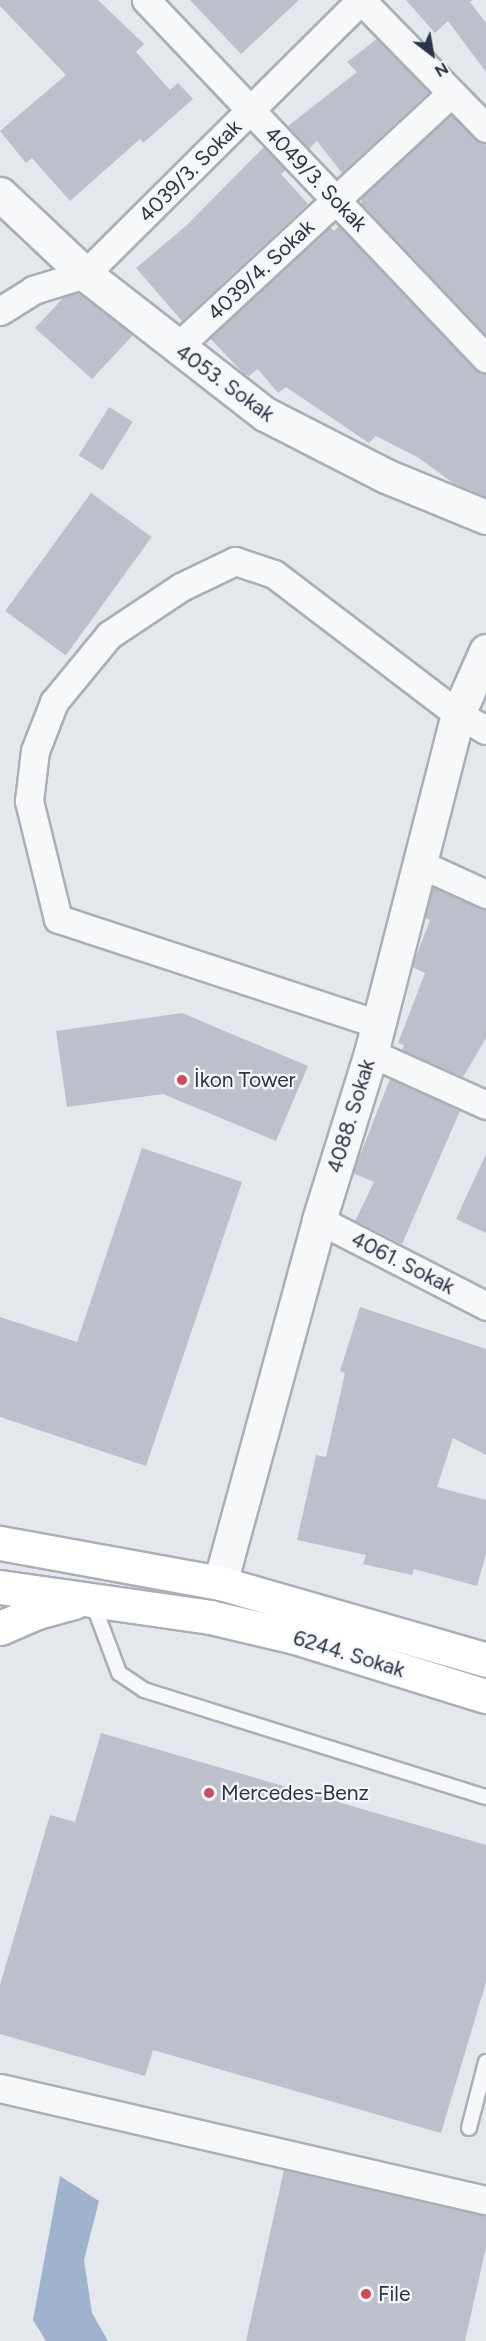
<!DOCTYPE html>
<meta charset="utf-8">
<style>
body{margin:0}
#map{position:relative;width:486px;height:2341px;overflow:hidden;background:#e4e7ec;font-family:Figtree,sans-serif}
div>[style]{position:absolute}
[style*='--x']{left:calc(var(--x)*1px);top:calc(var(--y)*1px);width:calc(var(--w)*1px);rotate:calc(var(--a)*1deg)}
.water>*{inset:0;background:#9fb4cc}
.building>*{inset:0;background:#bbc0ca;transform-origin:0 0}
.roads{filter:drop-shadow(2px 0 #a9aeb7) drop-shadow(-2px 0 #a9aeb7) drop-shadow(0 2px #a9aeb7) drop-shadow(0 -2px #a9aeb7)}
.service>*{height:14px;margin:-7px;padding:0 7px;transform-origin:7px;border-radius:7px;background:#f7f8fa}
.minor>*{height:27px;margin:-13.5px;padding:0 13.5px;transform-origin:13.5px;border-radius:13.5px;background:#f7f8fa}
.tertiary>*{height:33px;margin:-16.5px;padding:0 16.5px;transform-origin:16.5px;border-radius:16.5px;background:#f7f8fa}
.primary>*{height:33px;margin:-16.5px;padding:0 16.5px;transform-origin:16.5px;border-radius:16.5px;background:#fff}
.dots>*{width:16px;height:16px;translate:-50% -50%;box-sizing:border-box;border:3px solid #f4f6f9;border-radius:50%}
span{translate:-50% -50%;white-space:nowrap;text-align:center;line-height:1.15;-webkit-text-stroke:4.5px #f4f6f9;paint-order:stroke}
.street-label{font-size:21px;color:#2b3445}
.poi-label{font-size:21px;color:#2b3445}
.left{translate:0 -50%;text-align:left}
.north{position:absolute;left:402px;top:24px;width:60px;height:60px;-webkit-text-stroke:4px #f4f6f9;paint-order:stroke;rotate:149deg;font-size:16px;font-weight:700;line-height:24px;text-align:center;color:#2b3445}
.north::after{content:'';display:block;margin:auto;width:21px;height:27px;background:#2b3445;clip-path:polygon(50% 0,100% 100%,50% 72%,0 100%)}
</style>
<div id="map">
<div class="water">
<div style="clip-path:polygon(60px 2176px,99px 2201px,84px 2260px,92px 2313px,108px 2341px,46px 2341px,33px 2320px)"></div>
</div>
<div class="building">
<div style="clip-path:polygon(0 0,98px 0,144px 44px,136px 52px,170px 90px,178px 83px,193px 99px,143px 143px,140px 139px,70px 201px,32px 158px,26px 163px,0 131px,66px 75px,0 6px)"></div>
<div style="clip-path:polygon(190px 0,299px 0,241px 54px)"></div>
<div style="clip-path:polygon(406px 0,473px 0,470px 2px,486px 23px,486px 72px,448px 21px,435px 33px)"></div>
<div style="clip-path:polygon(377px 39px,429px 92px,342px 173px,317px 141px,309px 149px,288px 126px,357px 72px,347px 62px)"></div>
<div style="clip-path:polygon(451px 115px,486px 145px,486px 335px,362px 204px,361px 198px)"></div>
<div style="clip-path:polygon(264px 147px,286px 170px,281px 174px,308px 204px,182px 321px,136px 268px,186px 226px)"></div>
<div style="clip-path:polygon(339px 226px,475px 369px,486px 373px,486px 497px,453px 483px,419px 458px,376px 436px,369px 443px,286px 387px,278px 393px,258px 369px,249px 376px,244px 374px,210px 338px,330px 227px,334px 231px)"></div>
<div style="clip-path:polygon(78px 293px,133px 335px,92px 379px,35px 328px,64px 297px)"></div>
<div style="left:109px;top:407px;width:28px;height:57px;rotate:32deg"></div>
<div style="left:91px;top:493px;width:75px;height:146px;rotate:36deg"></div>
<div style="clip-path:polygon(433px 887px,486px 910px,486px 1038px,463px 1077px,402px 1050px,404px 1045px,398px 1043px,425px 973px,412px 967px,430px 920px,425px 918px)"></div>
<div style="clip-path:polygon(182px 1013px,308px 1066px,276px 1141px,163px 1094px,67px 1107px,56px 1031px)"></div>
<div style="clip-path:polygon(390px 1079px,460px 1111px,402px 1244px,355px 1221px,374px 1182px,353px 1173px)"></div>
<div style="clip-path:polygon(142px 1148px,242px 1182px,146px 1466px,0 1417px,0 1317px,77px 1342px)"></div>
<div style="clip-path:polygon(486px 1154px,486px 1233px,456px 1219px)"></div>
<div style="clip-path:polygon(360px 1307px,486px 1349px,486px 1455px,453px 1438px,437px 1487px,486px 1500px,486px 1554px,477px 1586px,414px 1569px,412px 1575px,363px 1564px,366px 1555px,297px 1540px,316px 1455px,326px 1457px,345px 1373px,340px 1371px)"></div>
<div style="clip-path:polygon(101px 1733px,486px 1845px,486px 1982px,441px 2133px,153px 2050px,145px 2076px,0 2034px,0 1985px,50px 1815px,75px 1822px)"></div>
<div style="clip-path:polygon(284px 2170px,486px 2215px,486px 2247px,465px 2341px,246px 2341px)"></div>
</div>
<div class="roads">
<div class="service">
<div style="--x:92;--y:1601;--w:77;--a:69.4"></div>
<div style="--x:119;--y:1673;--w:30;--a:34"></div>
<div style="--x:144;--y:1690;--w:358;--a:17.4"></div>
<div style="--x:469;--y:2128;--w:68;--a:-75.6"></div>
</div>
<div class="minor">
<div style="--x:146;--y:0;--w:494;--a:46.5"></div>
<div style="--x:361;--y:0;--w:179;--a:45.7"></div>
<div style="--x:0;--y:311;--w:39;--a:-32"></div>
<div style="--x:33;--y:290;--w:54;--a:-17.1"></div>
<div style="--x:85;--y:274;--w:389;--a:-44.8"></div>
<div style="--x:176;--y:348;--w:375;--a:-42.8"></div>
<div style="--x:418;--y:863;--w:75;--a:24.5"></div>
<div style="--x:378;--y:1024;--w:337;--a:-161.8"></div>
<div style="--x:58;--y:919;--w:122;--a:-103.8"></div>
<div style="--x:29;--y:801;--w:50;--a:-83.2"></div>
<div style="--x:35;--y:751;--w:53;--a:-68.8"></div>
<div style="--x:54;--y:702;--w:87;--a:-50.6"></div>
<div style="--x:109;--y:635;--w:87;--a:-33.7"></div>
<div style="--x:181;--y:587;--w:60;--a:-25.7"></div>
<div style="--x:235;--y:561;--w:41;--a:18.4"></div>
<div style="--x:274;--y:574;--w:231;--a:37.3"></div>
<div style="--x:458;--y:714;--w:32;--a:30"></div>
<div style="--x:371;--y:1053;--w:126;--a:24.3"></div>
<div style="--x:319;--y:1220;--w:188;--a:27.2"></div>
<div style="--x:0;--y:2088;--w:499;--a:13"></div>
</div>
<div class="tertiary">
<div style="--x:0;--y:194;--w:117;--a:43.3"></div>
<div style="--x:85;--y:274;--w:228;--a:37.9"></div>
<div style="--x:265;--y:414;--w:136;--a:27.1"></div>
<div style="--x:386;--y:476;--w:108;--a:22.3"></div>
<div style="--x:220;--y:1583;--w:376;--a:-74.7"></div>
<div style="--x:319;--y:1220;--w:175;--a:-72.7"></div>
<div style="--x:371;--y:1053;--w:350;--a:-75.6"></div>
<div style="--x:458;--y:714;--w:69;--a:-66"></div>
</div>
<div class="primary">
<div style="--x:0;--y:1543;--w:224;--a:10.3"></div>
<div style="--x:220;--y:1583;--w:277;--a:16.1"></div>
<div style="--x:0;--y:1587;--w:212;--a:8.1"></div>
<div style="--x:210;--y:1617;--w:87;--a:13.2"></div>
<div style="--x:295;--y:1637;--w:200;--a:17.2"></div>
<div style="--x:0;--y:1628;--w:40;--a:-23.4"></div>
<div style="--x:37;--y:1612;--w:38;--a:-15"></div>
</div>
</div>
<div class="dots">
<div style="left:182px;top:1080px;background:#d1495b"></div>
<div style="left:209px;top:1793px;background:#d1495b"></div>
<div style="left:366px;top:2294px;background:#d1495b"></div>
</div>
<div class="street-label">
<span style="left:190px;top:171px;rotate:-45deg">4039/3. Sokak</span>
<span style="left:316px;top:179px;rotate:46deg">4049/3. Sokak</span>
<span style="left:261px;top:270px;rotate:-43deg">4039/4. Sokak</span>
<span style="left:225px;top:383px;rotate:36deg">4053. Sokak</span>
<span style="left:351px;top:1116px;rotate:-73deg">4088. Sokak</span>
<span style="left:403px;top:1263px;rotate:27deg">4061. Sokak</span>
<span style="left:349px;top:1654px;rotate:17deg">6244. Sokak</span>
</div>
<div class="poi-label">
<span class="left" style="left:194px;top:1080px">İkon Tower</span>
<span class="left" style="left:221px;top:1793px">Mercedes-Benz</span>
<span class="left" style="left:378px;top:2294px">File</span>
</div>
<div class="north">N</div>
</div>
